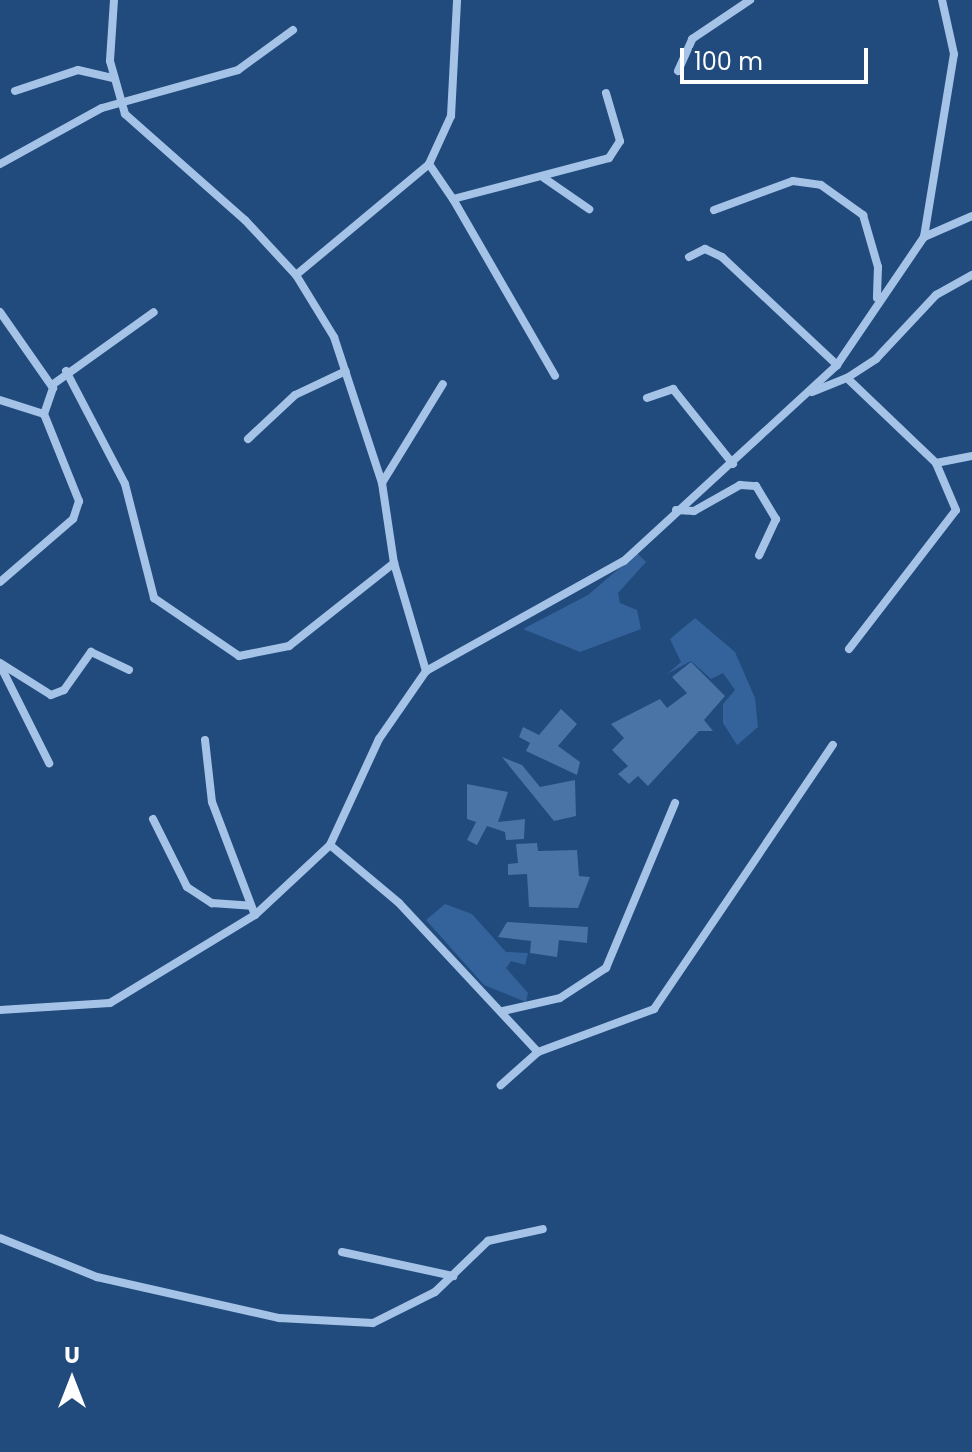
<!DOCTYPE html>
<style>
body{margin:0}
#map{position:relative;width:972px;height:1452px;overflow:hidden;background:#214a7d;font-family:Poppins,sans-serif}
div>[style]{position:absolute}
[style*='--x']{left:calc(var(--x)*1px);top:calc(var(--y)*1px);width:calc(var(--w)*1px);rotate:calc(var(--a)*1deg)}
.green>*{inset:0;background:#34639b}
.building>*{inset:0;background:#4a73a6}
.street>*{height:8px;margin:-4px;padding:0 4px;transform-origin:4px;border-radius:4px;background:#a5c3e6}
span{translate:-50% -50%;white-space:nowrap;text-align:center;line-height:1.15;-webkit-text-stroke:8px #214a7d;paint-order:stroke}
.north{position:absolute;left:32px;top:1340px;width:80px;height:80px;-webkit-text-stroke:6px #214a7d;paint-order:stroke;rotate:0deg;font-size:22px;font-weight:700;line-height:32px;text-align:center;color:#fff}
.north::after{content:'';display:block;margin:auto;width:28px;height:36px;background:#fff;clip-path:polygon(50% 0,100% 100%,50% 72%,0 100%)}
.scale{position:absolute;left:680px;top:48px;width:188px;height:36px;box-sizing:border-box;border:4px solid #fff;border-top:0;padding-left:10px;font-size:24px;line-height:28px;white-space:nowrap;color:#fff;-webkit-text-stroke:6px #214a7d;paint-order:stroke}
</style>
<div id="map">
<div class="green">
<div style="clip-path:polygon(637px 553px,646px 562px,618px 593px,620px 603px,637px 610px,641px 629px,580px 652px,523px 629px,588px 595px)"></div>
<div style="clip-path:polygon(695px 618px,735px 652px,755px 698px,758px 727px,737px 745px,723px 723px,723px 704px,735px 690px,723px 673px,711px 679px,691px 661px,667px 674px,681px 662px,670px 639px)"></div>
<div style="clip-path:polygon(445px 904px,472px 914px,506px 952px,528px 953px,525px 965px,511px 961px,506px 968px,528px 993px,526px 1002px,484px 985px,426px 920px)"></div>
</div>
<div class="building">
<div style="clip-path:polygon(691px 662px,725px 696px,704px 720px,713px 731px,699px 731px,648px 786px,638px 776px,629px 784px,618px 774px,628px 766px,612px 750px,624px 738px,611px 724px,660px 699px,667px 708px,687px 693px,672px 677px)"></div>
<div style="clip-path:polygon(561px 709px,577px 724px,558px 746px,580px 762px,577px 775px,526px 751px,530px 743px,519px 737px,523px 727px,539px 735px)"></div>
<div style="clip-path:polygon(502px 757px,522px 765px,540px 787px,575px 780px,576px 816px,554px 821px)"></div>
<div style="clip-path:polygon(467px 784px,508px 792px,498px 822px,525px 819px,524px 839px,506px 840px,505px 832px,487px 826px,477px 845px,467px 840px,476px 822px,467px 819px)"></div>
<div style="clip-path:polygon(537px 843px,538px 851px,577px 850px,579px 876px,590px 877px,578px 908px,529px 907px,527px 874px,508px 875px,508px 864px,518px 863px,516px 844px)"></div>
<div style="clip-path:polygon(507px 922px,588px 927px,587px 943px,559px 940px,557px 957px,530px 953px,531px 941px,498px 937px)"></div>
</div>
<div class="street">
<div style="--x:114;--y:0;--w:61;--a:93.8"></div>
<div style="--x:110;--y:61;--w:55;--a:74.2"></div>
<div style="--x:125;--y:114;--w:160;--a:41.5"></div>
<div style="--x:245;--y:220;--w:75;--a:47.2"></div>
<div style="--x:296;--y:275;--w:73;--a:58.5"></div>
<div style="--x:334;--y:337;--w:154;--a:71.8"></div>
<div style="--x:382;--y:483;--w:81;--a:81.5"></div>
<div style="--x:394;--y:563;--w:113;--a:73.5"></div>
<div style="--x:678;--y:71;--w:35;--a:-66"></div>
<div style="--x:692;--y:39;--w:70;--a:-33.9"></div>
<div style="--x:15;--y:91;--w:66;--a:-18.4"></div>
<div style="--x:78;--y:70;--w:35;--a:13"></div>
<div style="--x:0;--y:164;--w:116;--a:-28.8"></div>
<div style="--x:102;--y:108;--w:141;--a:-15.6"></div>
<div style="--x:238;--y:70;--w:68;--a:-36"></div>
<div style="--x:429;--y:164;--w:53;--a:-65.4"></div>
<div style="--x:451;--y:116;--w:116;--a:-87"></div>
<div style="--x:544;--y:178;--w:55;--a:34.6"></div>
<div style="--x:453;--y:199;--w:204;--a:60"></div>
<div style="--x:714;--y:210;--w:84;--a:-20.2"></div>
<div style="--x:793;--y:181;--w:28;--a:8"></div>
<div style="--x:821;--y:185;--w:52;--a:35.5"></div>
<div style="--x:863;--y:215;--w:54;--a:73.9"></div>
<div style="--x:878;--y:267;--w:31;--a:92"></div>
<div style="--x:924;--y:237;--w:52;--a:-23.6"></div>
<div style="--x:689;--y:257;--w:18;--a:-27"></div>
<div style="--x:705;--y:249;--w:19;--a:25"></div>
<div style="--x:722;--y:257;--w:158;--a:43.2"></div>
<div style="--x:296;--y:275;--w:173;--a:-39.8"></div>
<div style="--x:429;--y:164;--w:42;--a:55.6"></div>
<div style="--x:453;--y:199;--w:161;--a:-14.7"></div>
<div style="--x:609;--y:158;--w:20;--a:-57"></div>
<div style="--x:620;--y:141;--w:50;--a:-106.3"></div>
<div style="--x:0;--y:312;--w:93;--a:55.1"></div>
<div style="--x:53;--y:388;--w:28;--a:109"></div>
<div style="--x:66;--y:371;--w:127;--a:62.4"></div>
<div style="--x:125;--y:484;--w:118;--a:75.7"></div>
<div style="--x:154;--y:598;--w:103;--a:34.3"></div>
<div style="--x:239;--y:656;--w:51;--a:-11.3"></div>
<div style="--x:289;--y:646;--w:134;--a:-38.3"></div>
<div style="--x:847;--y:378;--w:35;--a:-33"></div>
<div style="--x:876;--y:359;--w:88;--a:-46.8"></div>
<div style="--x:936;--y:295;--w:41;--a:-29.1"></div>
<div style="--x:52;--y:385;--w:125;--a:-35.6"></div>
<div style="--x:812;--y:392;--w:38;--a:-22"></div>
<div style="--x:847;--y:378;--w:123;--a:43.7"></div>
<div style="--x:936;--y:463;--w:37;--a:-11"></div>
<div style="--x:647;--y:398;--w:28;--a:-19"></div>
<div style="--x:673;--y:389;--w:96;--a:51.3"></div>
<div style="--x:0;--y:400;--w:46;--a:17.7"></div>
<div style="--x:44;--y:414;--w:94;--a:68.1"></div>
<div style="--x:79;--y:501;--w:19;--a:108"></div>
<div style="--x:73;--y:519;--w:96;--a:139.2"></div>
<div style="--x:248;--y:439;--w:64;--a:-43.1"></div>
<div style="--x:295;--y:395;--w:56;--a:-25.2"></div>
<div style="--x:382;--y:483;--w:116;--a:-58.4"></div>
<div style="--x:676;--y:510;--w:18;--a:3"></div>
<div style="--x:694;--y:511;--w:53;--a:-29.5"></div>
<div style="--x:740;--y:485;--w:16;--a:4"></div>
<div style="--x:756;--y:486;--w:39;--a:59"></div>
<div style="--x:776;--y:519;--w:40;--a:115"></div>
<div style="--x:849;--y:649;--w:175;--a:-52.4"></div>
<div style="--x:956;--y:510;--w:51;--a:-113.1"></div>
<div style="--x:0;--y:663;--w:60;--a:32.1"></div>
<div style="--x:51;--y:695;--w:14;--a:-21"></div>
<div style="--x:64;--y:690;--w:47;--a:-54.6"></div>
<div style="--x:91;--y:652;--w:42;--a:25.3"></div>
<div style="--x:0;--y:665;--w:110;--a:63.4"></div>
<div style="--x:205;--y:740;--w:62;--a:83.6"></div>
<div style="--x:212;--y:802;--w:121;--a:69.2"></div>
<div style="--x:153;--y:819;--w:76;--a:63.4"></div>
<div style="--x:187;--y:887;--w:30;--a:33"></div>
<div style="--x:212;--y:903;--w:39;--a:4"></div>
<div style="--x:330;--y:845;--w:90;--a:40"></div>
<div style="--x:399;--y:903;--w:204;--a:47"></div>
<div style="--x:538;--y:1052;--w:50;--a:138.3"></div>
<div style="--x:0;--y:1010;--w:110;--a:-3.6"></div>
<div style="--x:110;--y:1003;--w:170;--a:-31.3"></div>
<div style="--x:255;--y:915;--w:103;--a:-43"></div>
<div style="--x:330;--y:845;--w:117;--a:-65.2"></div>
<div style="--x:379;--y:739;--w:83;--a:-55.3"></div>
<div style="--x:426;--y:671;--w:227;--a:-29.1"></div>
<div style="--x:624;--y:561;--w:289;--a:-42.6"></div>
<div style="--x:837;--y:365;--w:155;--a:-55.8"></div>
<div style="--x:924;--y:237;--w:185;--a:-80.7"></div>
<div style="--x:954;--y:54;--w:55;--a:-102.5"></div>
<div style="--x:503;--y:1011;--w:58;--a:-12.8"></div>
<div style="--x:560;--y:998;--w:55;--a:-33.1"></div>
<div style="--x:606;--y:968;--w:179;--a:-67.3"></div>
<div style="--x:538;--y:1052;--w:124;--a:-20.3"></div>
<div style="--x:654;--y:1009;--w:319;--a:-55.9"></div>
<div style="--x:0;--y:1238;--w:105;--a:21.9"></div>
<div style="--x:97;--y:1277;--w:187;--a:12.7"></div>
<div style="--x:279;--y:1318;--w:94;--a:3"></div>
<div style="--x:373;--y:1323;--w:69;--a:-26.6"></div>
<div style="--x:435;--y:1292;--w:74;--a:-43.9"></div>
<div style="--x:488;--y:1241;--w:56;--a:-12.3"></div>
<div style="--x:342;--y:1252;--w:114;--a:12.2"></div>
</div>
<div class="north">U</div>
<div class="scale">100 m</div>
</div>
